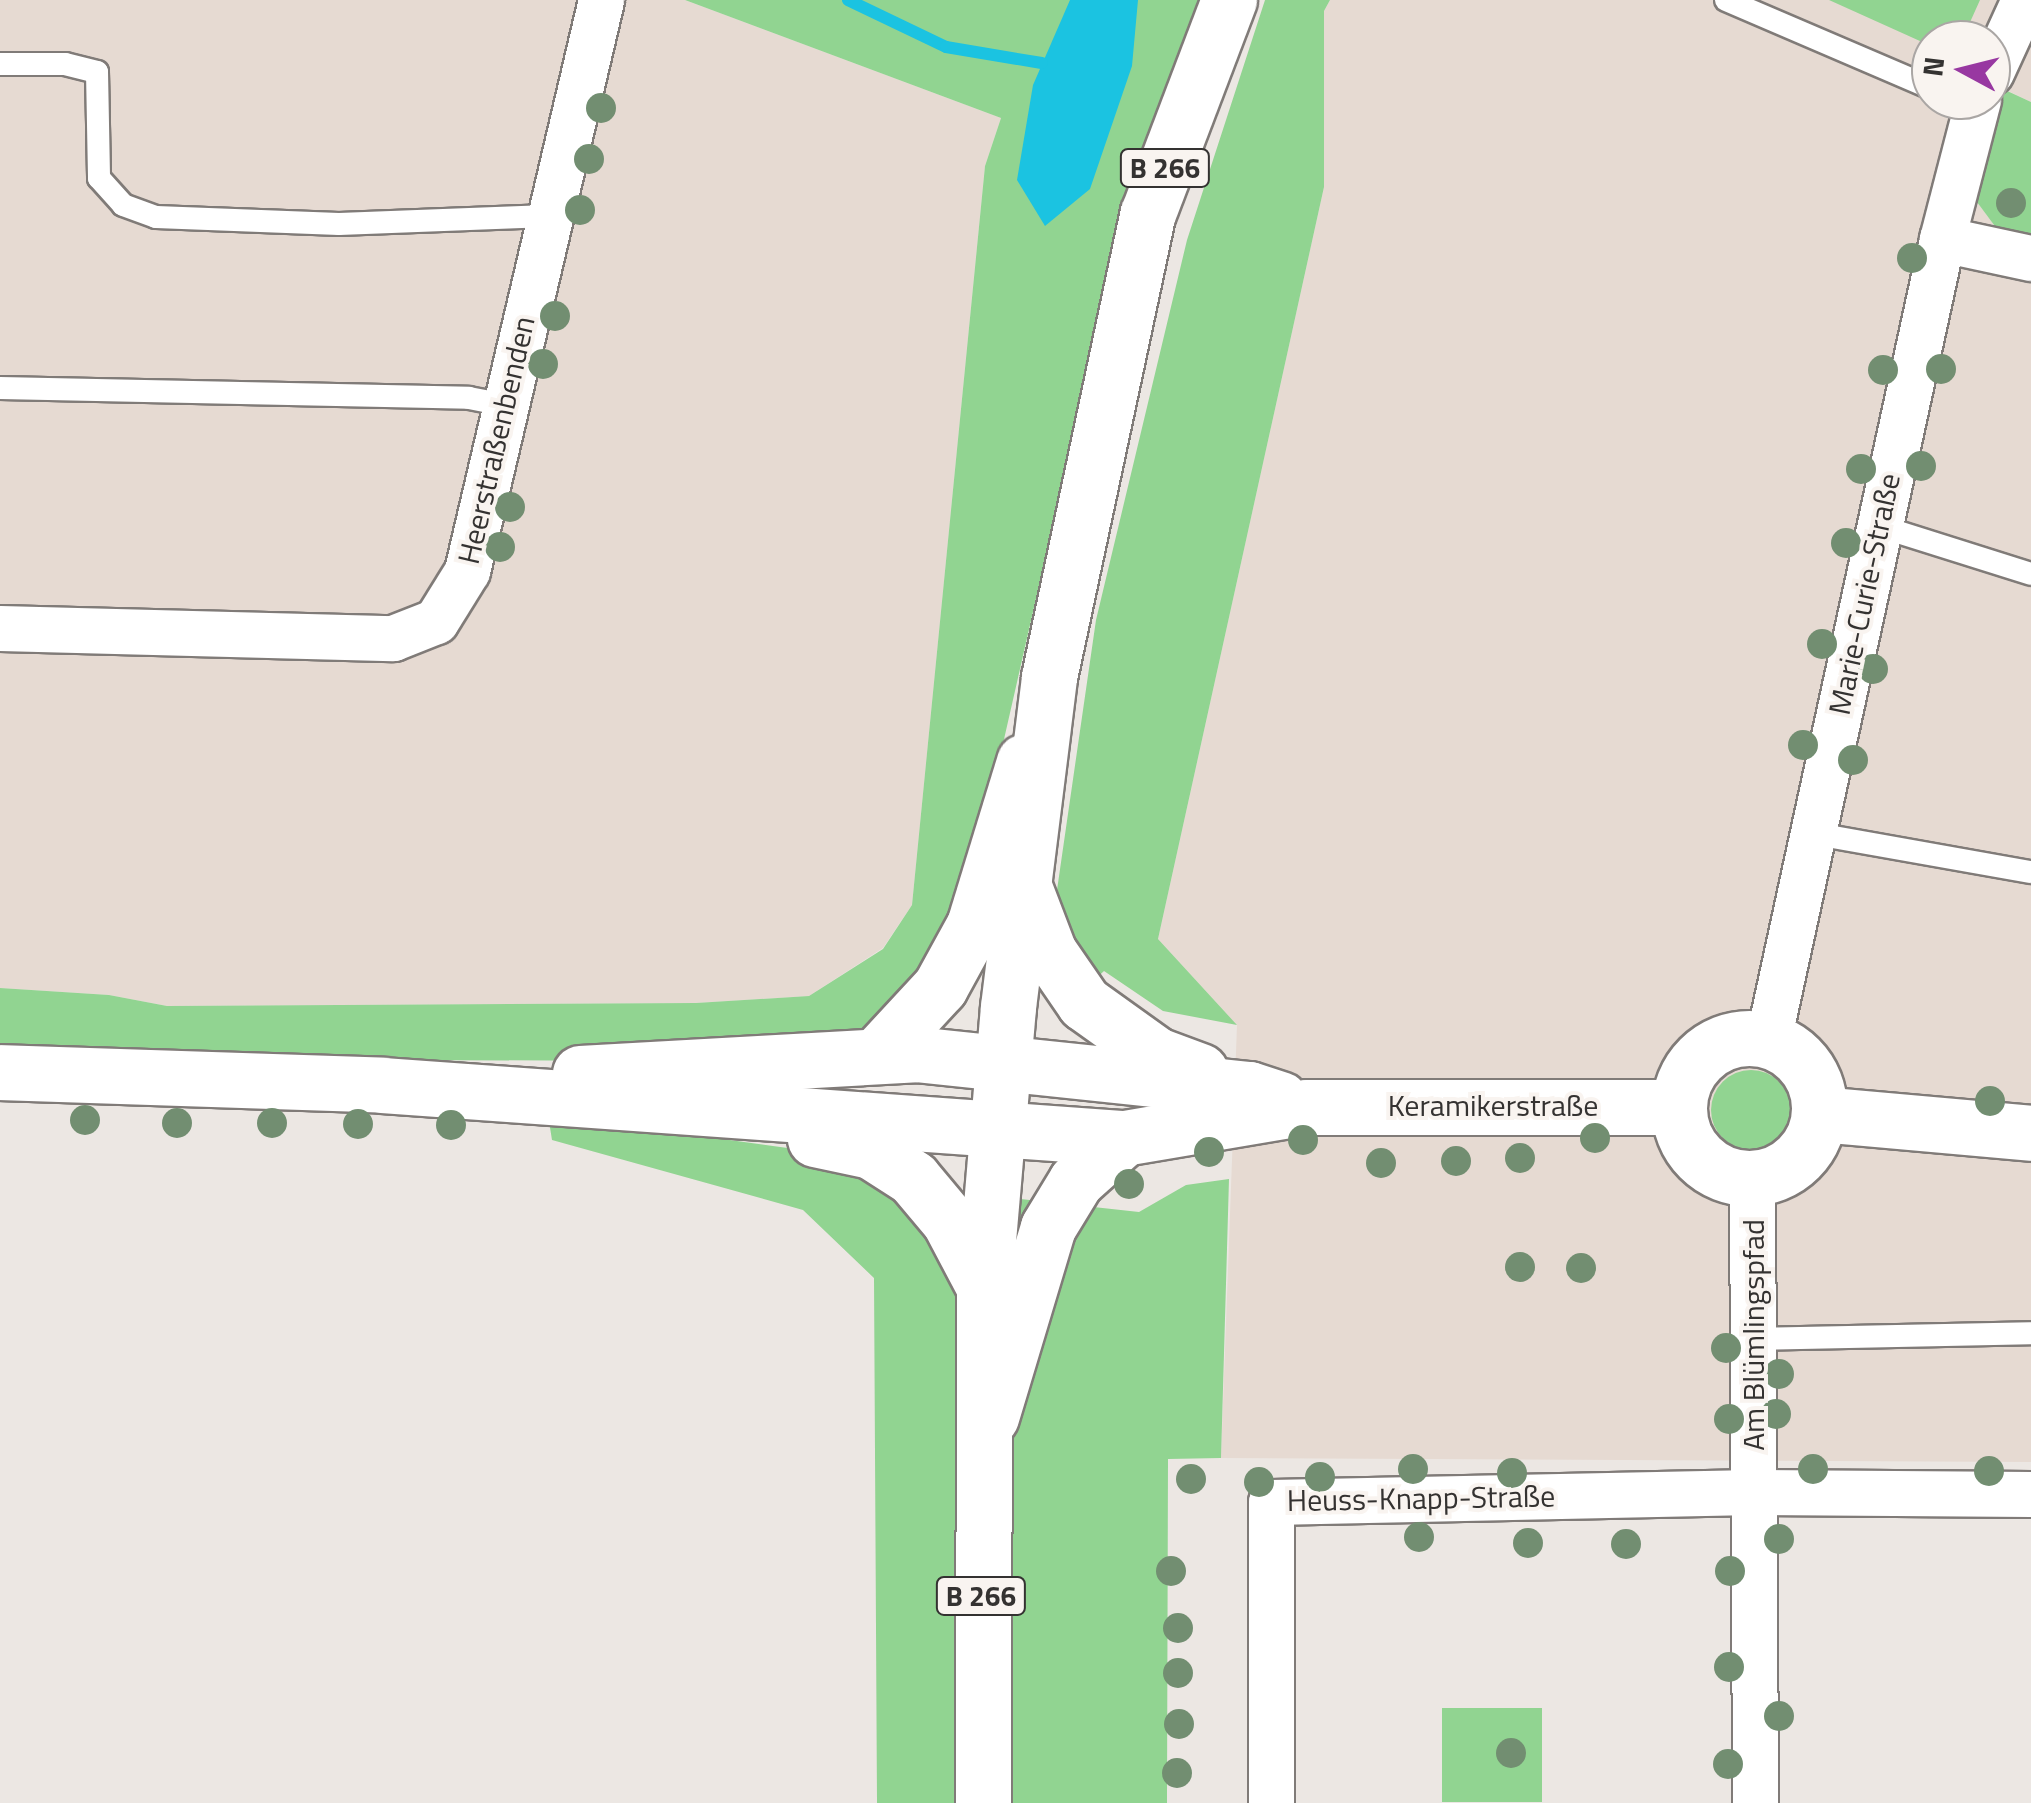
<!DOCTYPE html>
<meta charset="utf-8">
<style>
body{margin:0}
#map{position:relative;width:2031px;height:1803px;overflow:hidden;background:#ece7e3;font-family:"Titillium Web",sans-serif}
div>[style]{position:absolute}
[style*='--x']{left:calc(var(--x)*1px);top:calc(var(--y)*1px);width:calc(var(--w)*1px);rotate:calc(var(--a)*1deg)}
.built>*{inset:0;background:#e6dad2}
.green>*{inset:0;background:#91d491;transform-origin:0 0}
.round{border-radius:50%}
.water>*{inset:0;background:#1bc3e1}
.stream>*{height:12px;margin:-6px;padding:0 6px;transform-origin:6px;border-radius:6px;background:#1bc3e1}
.roads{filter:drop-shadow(2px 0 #807b78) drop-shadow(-2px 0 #807b78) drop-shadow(0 2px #807b78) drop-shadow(0 -2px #807b78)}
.lane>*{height:22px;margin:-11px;padding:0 11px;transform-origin:11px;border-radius:11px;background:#fff}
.street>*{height:45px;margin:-22.5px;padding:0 22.5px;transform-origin:22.5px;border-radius:22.5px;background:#fff}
.secondary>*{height:55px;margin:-27.5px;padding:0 27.5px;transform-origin:27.5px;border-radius:27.5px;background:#fff}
.secondary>.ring{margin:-27.5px;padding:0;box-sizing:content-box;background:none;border:55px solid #fff;border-radius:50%}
.primary>*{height:55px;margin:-27.5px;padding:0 27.5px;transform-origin:27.5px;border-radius:27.5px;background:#fff}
.trees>*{width:30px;height:30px;margin:-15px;border-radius:50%;background:#728e71}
span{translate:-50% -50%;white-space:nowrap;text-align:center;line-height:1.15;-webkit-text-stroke:8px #f9f4f0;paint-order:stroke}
.shield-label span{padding:2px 8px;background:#f9f4f0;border:2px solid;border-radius:8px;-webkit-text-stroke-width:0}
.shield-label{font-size:28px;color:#343231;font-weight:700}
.street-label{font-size:30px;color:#343231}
.north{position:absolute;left:1911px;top:20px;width:100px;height:100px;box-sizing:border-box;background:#f9f4f0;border:2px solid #aaa6a4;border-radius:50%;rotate:277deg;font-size:28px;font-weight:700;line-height:40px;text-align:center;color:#343231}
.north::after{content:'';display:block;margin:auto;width:35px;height:45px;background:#9838a1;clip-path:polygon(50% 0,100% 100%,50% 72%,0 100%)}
</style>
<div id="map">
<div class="built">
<div style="clip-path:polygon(0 0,685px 0,1001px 118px,985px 166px,912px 905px,883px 948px,809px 996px,696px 1003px,167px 1006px,109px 995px,0 988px)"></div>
<div style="clip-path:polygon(evenodd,1330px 0,2031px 0,2031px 102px,2004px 89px,1974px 198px,1997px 229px,2031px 237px,2031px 1462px,1221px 1458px,1237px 1025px,1158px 939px,1324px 187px,1324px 11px,1330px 0,1931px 40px,1991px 40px,1991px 100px,1931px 100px,1931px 40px)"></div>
</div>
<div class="green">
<div style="clip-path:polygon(685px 0,1202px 0,1126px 203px,977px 858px,952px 941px,869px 1030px,644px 1061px,0 1058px,0 988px,109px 995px,167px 1006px,696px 1003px,809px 996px,883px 949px,912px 905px,985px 166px,1001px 118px)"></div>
<div style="clip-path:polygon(1265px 0,1330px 0,1324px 11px,1324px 187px,1158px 939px,1237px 1025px,1163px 1011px,1104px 971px,1091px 983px,1056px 897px,1096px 620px,1187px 240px)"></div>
<div style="clip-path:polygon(1829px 0,1980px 0,1962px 40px,1931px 40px,1931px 46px)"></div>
<div style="clip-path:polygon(2003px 89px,2031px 102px,2031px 237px,1997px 229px,1974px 198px,1971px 176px)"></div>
<div class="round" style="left:1711px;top:1070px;width:80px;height:80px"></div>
<div style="clip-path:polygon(548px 1115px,824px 1153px,883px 1184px,1139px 1212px,1186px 1185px,1229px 1179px,1221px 1458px,1168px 1459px,1167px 1803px,877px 1803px,874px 1278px,803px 1210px,552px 1140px)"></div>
<div style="left:1442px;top:1708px;width:100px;height:94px"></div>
</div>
<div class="water">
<div style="clip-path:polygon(1070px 0,1138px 0,1132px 66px,1090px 189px,1045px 226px,1017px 180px,1033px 85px)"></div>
</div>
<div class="stream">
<div style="--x:848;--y:0;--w:109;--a:25.6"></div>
<div style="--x:946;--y:47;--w:97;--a:9.5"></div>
</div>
<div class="roads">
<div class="lane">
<div style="--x:1726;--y:0;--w:223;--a:23.2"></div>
<div style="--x:0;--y:64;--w:65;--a:0"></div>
<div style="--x:65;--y:64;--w:33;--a:14"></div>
<div style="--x:97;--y:72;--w:106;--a:88.9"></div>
<div style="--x:99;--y:178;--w:36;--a:48"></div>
<div style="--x:123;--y:205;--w:35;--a:20"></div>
<div style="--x:156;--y:217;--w:183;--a:2.2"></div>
<div style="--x:339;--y:224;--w:209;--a:-2.2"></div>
<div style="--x:0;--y:388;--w:469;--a:1.2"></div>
<div style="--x:469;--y:398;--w:37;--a:11"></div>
<div style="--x:1879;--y:526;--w:159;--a:17.5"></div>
<div style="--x:1811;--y:833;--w:223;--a:10.1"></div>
<div style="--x:1751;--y:1339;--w:280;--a:-1.2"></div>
</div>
<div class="street">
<div style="--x:1991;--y:72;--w:79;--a:-65.4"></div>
<div style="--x:1942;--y:239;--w:144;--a:-75.5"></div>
<div style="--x:0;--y:628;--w:393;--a:1.5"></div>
<div style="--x:393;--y:638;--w:46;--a:-21.6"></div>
<div style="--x:436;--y:621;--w:59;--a:-58.2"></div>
<div style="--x:467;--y:571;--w:587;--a:-76.79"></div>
<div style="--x:1768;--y:1040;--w:820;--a:-77.74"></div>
<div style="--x:1942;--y:239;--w:91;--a:12.1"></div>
<div style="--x:1752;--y:1178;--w:625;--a:89.72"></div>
<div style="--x:1271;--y:1803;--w:301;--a:-90"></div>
<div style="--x:1271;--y:1502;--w:482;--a:-1.2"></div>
<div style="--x:1753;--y:1492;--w:278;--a:0.4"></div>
</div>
<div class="secondary">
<div style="--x:1023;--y:884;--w:73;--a:69.1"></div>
<div style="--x:1049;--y:952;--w:62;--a:55.5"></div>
<div style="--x:1084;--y:1003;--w:90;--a:35.5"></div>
<div style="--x:1157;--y:1055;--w:46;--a:20.4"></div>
<div class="ring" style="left:1679px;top:1038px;width:85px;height:85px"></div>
<div style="--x:877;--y:1055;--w:93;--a:-47.2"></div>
<div style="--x:940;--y:987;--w:71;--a:-61.3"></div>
<div style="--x:974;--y:925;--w:171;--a:-73"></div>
<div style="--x:0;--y:1072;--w:382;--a:1.9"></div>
<div style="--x:382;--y:1085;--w:744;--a:4.09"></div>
<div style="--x:1124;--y:1138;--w:186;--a:-9.6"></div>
<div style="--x:1307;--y:1107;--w:372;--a:0"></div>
<div style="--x:580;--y:1073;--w:336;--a:-3.2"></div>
<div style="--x:915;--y:1054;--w:336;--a:6"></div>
<div style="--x:1249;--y:1089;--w:33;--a:18"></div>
<div style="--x:1820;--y:1114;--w:212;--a:5.1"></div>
<div style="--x:815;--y:1139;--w:57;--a:12.1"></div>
<div style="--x:871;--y:1151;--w:50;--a:32.7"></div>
<div style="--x:913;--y:1178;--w:56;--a:50.1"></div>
<div style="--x:949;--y:1221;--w:75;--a:62.1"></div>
<div style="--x:991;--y:1417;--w:198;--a:-73.3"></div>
<div style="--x:1048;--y:1227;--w:54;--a:-58.7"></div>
<div style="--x:1076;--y:1181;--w:64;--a:-41.9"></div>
</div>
<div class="primary">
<div style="--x:983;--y:1803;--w:516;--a:-89.89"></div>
<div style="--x:984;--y:1287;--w:281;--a:-85.1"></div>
<div style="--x:1008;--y:1007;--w:333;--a:-82.9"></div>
<div style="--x:1049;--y:677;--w:474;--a:-78"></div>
<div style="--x:1148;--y:213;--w:228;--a:-69.2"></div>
</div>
</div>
<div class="trees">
<div style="left:601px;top:108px"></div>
<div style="left:589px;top:159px"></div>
<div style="left:2011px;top:203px"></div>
<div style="left:580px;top:210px"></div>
<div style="left:1912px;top:258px"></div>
<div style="left:555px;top:316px"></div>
<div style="left:543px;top:364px"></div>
<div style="left:1941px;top:369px"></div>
<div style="left:1883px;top:370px"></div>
<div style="left:1921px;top:466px"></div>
<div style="left:1861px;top:469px"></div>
<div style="left:510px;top:507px"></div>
<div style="left:1846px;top:543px"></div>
<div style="left:500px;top:547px"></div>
<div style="left:1822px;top:644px"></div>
<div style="left:1873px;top:669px"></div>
<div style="left:1803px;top:745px"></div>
<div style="left:1853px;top:760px"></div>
<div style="left:1990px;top:1101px"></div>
<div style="left:85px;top:1120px"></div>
<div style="left:177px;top:1123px"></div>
<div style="left:272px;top:1123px"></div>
<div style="left:358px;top:1124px"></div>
<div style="left:451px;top:1125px"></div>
<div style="left:1595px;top:1138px"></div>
<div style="left:1303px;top:1140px"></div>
<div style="left:1209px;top:1152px"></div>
<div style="left:1520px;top:1158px"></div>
<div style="left:1456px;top:1161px"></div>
<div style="left:1381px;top:1163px"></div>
<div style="left:1129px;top:1184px"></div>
<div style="left:1520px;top:1267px"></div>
<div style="left:1581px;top:1268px"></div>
<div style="left:1726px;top:1348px"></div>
<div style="left:1779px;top:1374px"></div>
<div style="left:1776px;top:1414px"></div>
<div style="left:1729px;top:1419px"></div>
<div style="left:1413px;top:1469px"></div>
<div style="left:1813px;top:1469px"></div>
<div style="left:1989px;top:1471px"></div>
<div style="left:1512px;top:1473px"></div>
<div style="left:1320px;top:1477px"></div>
<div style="left:1191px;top:1479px"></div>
<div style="left:1259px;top:1482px"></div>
<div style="left:1419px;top:1537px"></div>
<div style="left:1779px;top:1539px"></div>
<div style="left:1528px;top:1543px"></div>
<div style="left:1626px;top:1544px"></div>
<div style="left:1171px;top:1571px"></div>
<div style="left:1730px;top:1571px"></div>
<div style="left:1178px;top:1628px"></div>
<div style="left:1729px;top:1667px"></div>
<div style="left:1178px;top:1673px"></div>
<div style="left:1779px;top:1716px"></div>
<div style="left:1179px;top:1724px"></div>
<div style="left:1511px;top:1753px"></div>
<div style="left:1728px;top:1764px"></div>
<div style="left:1177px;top:1773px"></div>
</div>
<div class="shield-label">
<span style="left:1165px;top:168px">B 266</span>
<span style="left:981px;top:1596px">B 266</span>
</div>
<div class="street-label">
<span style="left:496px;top:440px;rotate:-77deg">Heerstraßenbenden</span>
<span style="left:1864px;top:594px;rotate:-78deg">Marie-Curie-Straße</span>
<span style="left:1493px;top:1105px">Keramikerstraße</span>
<span style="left:1753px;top:1335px;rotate:-90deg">Am Blümlingspfad</span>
<span style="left:1421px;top:1498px;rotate:-1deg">Heuss-Knapp-Straße</span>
</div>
<div class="north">N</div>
</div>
